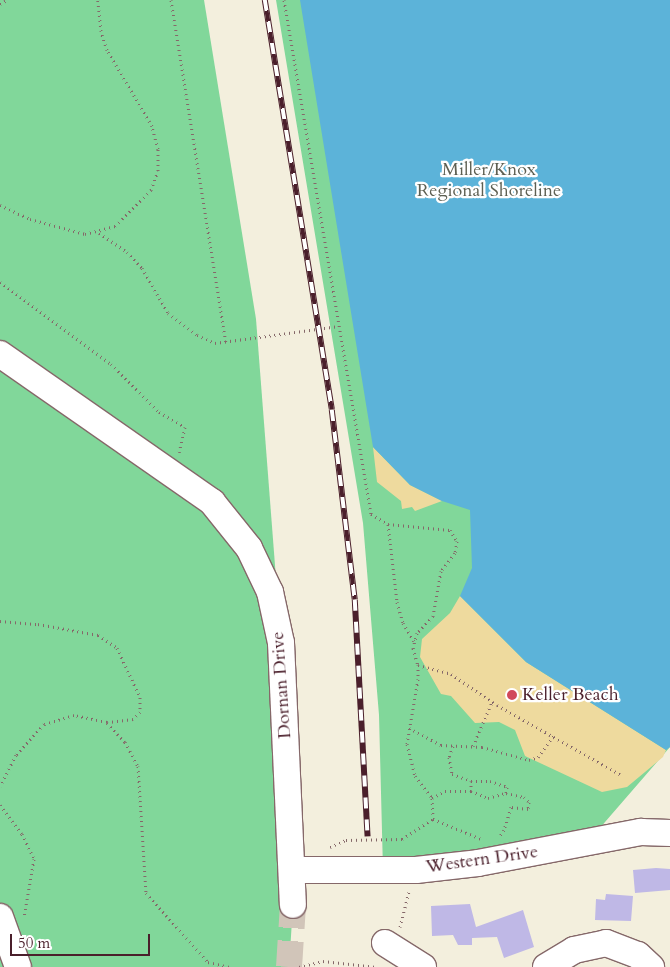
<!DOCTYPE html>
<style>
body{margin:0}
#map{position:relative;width:670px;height:967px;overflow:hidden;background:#f3efdd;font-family:Cardo,serif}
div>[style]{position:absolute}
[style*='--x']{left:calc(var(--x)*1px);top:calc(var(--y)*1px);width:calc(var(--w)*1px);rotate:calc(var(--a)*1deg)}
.green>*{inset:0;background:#81d79a}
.sand>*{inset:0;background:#eeda9e}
.water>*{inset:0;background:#5cb3d9}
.building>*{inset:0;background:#bfb8e6}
.minor-tunnel>*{height:26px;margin-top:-13px;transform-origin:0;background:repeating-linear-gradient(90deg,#d1c5b9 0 26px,transparent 0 39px)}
.path>*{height:3px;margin-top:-1.5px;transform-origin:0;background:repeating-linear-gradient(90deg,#856869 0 1px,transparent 0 5px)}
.roads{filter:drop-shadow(1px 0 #856869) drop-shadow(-1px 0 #856869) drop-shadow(0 1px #856869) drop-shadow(0 -1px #856869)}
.minor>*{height:26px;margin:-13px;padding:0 13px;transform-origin:13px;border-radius:13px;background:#fff}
.rail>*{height:5.5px;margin-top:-2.75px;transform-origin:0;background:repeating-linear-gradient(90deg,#fff 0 11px,#4a1f2b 0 22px);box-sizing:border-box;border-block:1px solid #4a1f2b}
.dots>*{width:14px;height:14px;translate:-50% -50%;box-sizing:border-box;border:2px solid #fff;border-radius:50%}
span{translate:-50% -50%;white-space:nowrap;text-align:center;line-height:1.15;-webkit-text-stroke:4.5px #fff;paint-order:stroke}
.park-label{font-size:18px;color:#5d5f52}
.street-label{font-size:18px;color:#4a1f2b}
.poi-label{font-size:18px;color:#4a1f2b}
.left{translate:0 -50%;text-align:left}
.scale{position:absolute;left:10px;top:934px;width:140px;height:22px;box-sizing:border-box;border:2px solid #4a1f2b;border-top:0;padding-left:6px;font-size:15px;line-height:18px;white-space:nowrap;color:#4a1f2b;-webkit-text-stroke:4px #fff;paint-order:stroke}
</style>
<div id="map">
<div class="green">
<div style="clip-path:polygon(0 0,204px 0,256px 319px,281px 643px,293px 905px,289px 967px,0 967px)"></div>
<div style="clip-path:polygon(276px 0,670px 0,670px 747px,586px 844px,383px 870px,379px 715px,363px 523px)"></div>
</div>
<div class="sand">
<div style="clip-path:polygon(373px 447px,410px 485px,442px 501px,415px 511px,412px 507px,402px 509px,401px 501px,377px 482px)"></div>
<div style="clip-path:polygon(460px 596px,526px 662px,666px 750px,663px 757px,627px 787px,602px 792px,525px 756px,515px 730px,499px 722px,475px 723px,451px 696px,441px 694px,420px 657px,422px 639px,450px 613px)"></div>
</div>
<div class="water">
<div style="clip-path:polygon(300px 0,670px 0,670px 747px,666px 750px,526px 662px,460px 596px,472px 568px,470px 510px,442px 501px,410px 485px,373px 447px)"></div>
</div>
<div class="building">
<div style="clip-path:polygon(656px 868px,670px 869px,670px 890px,635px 893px,633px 870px)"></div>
<div style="clip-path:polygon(606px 894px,633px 896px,631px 921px,595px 920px,596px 899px,605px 900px)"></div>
<div style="clip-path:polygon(470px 904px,476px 927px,523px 910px,534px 947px,504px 958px,497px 937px,472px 938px,472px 945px,458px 945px,453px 935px,432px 936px,431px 906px)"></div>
</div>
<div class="minor-tunnel">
<div style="--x:289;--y:967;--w:62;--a:-86.3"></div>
</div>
<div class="path">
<div style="--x:171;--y:0;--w:346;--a:80.9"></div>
<div style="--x:284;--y:0;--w:521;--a:80.39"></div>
<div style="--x:371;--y:514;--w:20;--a:30"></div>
<div style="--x:388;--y:524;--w:62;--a:5.5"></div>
<div style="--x:450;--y:530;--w:13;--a:58"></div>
<div style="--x:457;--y:541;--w:12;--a:99"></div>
<div style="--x:455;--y:553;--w:23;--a:128"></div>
<div style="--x:441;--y:571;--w:46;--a:100.1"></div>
<div style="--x:433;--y:616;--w:23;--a:133"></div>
<div style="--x:417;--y:633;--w:16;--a:105"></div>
<div style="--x:413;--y:648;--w:18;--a:74"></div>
<div style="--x:418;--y:665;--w:14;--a:90"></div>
<div style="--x:418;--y:679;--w:66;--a:99.6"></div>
<div style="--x:407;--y:744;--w:33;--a:76"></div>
<div style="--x:415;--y:776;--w:28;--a:52"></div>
<div style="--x:432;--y:798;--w:21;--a:87"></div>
<div style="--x:0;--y:4;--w:8;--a:-30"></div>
<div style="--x:0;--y:205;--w:33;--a:25"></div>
<div style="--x:30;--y:219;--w:57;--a:15.3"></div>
<div style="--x:85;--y:234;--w:31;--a:-15"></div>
<div style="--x:115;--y:226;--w:51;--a:-45"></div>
<div style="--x:151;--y:190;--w:20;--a:-70"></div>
<div style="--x:158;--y:171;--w:22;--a:-90"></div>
<div style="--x:158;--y:149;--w:24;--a:-105"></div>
<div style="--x:152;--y:126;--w:88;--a:-120.6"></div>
<div style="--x:107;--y:50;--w:20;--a:-108"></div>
<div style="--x:101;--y:31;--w:31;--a:-96"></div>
<div style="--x:99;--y:233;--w:34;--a:34"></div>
<div style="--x:127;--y:252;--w:22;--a:47"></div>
<div style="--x:142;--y:268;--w:52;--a:60"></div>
<div style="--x:168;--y:313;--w:36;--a:37"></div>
<div style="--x:197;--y:335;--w:20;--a:24"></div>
<div style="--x:215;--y:343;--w:125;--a:-7.8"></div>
<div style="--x:0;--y:282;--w:138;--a:36.5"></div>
<div style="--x:111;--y:364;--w:68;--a:45"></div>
<div style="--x:159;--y:412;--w:30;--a:30"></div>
<div style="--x:185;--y:427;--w:26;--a:103"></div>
<div style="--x:388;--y:524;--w:79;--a:83.4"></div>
<div style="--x:397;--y:602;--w:22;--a:74"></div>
<div style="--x:403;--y:623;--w:21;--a:59"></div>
<div style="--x:0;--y:621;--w:38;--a:5"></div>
<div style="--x:38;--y:624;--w:61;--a:10.4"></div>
<div style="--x:98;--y:635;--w:23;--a:34"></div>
<div style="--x:117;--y:648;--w:54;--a:64.9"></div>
<div style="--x:140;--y:697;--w:15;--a:90"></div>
<div style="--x:140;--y:712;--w:10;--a:135"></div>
<div style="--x:133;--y:719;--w:26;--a:173"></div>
<div style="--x:107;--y:722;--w:34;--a:-168"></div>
<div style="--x:74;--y:715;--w:31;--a:163"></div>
<div style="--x:44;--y:724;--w:42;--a:132.1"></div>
<div style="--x:16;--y:755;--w:35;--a:117"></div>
<div style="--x:418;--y:665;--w:34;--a:15"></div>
<div style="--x:451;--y:674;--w:55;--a:34"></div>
<div style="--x:497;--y:705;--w:142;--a:29.4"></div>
<div style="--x:107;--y:723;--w:26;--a:47"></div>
<div style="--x:125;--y:742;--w:27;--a:62"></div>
<div style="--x:138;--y:766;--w:127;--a:86.4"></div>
<div style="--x:146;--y:893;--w:93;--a:48.1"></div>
<div style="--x:208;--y:962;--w:22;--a:13"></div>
<div style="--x:409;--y:728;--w:36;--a:28"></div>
<div style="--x:441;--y:745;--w:41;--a:2.8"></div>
<div style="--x:482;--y:747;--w:49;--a:15.5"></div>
<div style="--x:529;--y:760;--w:9;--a:-18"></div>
<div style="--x:538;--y:757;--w:26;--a:-54"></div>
<div style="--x:453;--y:746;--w:12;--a:110"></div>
<div style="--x:449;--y:757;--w:17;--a:80"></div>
<div style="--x:452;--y:774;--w:20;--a:20"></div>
<div style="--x:471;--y:781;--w:19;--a:0"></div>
<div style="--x:490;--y:781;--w:18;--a:19"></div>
<div style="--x:507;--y:787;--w:6;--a:99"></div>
<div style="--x:473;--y:746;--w:48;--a:-66.6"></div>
<div style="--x:471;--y:791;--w:10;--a:-90"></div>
<div style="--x:432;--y:798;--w:15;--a:-28"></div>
<div style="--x:445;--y:791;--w:26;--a:0"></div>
<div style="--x:471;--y:791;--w:18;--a:22"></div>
<div style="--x:488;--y:798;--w:19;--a:-16"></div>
<div style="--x:506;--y:793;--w:18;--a:13"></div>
<div style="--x:524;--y:797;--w:7;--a:45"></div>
<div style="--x:529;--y:802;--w:7;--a:98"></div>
<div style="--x:528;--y:809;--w:17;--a:-173"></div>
<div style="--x:511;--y:807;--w:24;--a:107"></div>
<div style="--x:504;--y:830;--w:7;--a:124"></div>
<div style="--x:0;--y:805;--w:36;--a:53"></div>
<div style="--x:22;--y:834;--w:28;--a:64"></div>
<div style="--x:34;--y:859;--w:59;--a:99.8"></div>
<div style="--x:433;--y:819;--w:52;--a:22.6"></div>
<div style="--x:330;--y:847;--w:17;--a:-24"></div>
<div style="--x:346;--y:840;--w:56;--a:-1"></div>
<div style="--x:402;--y:839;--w:37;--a:-33"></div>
<div style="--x:400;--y:927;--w:36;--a:-76"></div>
<div style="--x:299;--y:967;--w:25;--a:-14"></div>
<div style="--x:323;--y:961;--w:54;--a:6.3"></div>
</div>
<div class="roads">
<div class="minor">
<div style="--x:0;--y:354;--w:259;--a:34.9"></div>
<div style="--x:212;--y:502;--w:59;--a:51.2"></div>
<div style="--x:249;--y:548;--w:49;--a:64.5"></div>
<div style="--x:270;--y:592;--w:52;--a:77.8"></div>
<div style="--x:281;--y:643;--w:262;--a:87.4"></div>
<div style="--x:293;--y:870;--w:123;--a:0"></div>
<div style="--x:416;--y:870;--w:62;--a:-6.4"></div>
<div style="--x:478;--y:863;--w:166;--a:-10.8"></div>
<div style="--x:641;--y:832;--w:29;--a:2"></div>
<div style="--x:0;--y:917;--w:53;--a:70.2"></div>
<div style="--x:385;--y:943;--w:45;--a:32.3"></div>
<div style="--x:546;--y:967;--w:33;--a:-31"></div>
<div style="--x:574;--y:950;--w:33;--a:-12"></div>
<div style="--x:606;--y:943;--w:34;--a:21"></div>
<div style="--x:638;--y:955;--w:18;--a:43"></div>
</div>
</div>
<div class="rail">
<div style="--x:265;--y:0;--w:415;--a:80.7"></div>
<div style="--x:332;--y:410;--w:191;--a:83.1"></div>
<div style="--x:355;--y:600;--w:237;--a:86.9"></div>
</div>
<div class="dots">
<div style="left:512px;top:695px;background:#d1495b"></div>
</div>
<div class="park-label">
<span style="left:489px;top:181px">Miller/Knox<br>Regional Shoreline</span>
</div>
<div class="street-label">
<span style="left:282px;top:685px;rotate:-94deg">Dornan Drive</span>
<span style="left:482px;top:860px;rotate:-8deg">Western Drive</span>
</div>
<div class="poi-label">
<span class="left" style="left:522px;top:695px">Keller Beach</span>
</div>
<div class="scale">50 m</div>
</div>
